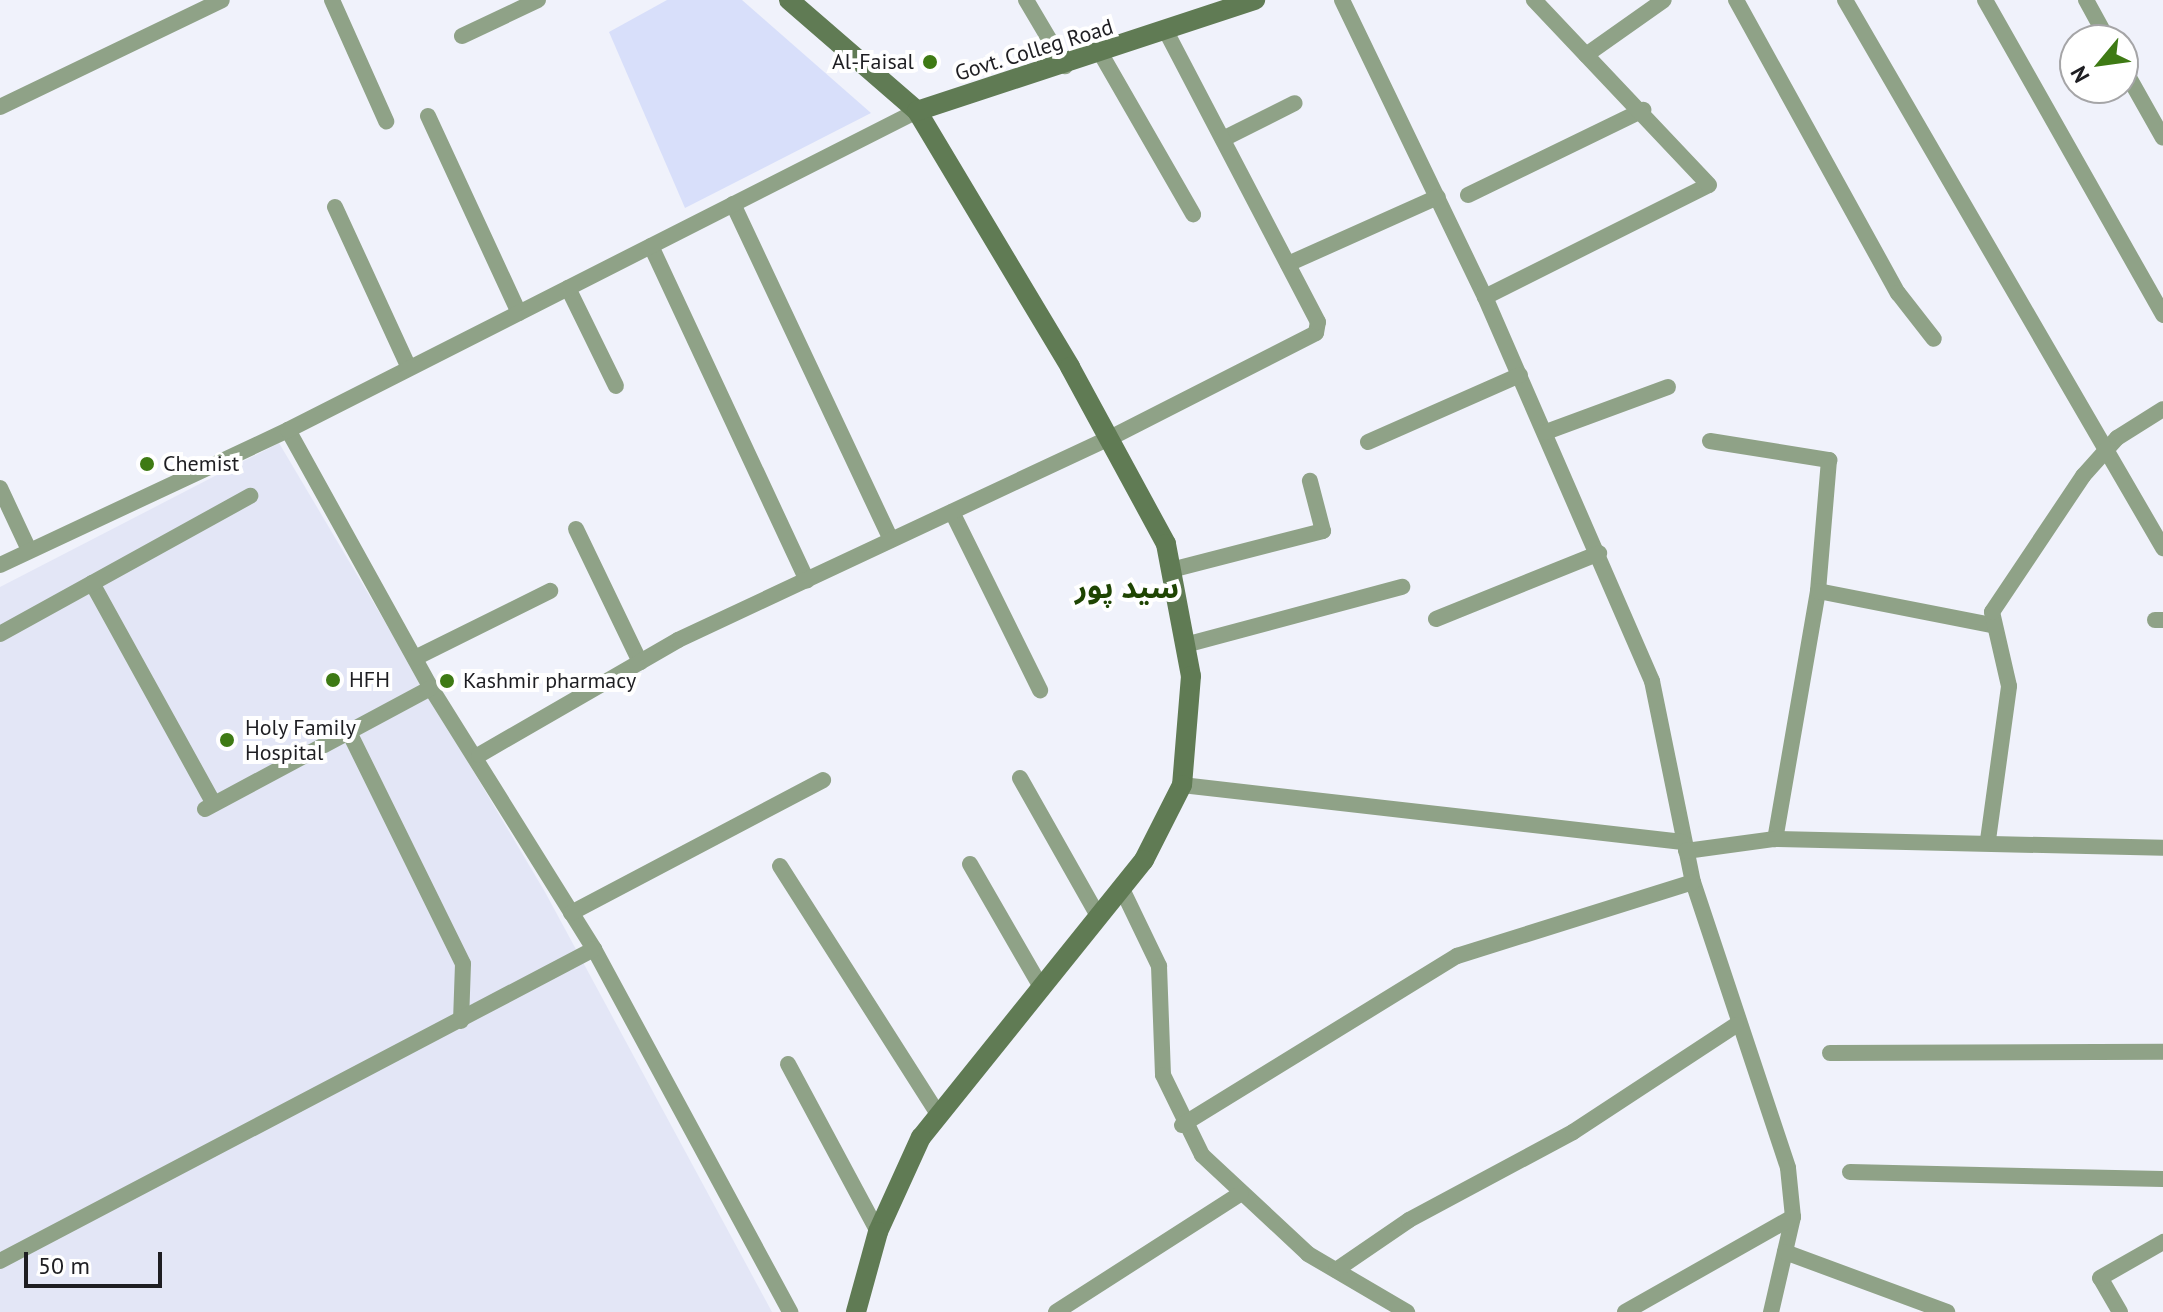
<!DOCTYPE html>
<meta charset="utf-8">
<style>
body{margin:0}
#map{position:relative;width:2163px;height:1312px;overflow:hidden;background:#f0f2fb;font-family:"PT Sans","Noto Sans Arabic",sans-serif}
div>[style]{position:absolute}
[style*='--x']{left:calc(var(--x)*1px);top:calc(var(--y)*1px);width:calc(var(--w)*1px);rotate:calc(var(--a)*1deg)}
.built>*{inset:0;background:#e3e6f6}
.green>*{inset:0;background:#d8dffa}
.street>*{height:16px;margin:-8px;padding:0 8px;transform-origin:8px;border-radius:8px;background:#8fa287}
.secondary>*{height:20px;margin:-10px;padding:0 10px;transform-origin:10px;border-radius:10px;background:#607b54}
.dots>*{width:22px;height:22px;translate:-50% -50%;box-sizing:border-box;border:4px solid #fff;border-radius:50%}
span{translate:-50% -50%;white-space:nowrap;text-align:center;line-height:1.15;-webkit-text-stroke:8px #fff;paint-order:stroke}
.street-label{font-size:22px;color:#1e1e22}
.poi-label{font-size:22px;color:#1e1e22}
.right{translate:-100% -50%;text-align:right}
.left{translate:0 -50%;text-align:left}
.district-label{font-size:30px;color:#1e4402;font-weight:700}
.north{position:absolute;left:2059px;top:24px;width:80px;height:80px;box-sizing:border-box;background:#fff;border:2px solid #a5a5a7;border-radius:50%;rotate:241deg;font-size:22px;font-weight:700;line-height:32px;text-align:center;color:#1e1e22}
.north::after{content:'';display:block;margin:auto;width:28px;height:36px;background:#3e7a14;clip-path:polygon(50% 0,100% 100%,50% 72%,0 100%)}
.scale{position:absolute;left:24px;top:1252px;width:138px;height:36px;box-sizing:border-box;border:4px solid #1e1e22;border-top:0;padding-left:10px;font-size:24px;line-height:28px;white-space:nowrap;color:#1e1e22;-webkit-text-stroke:6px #fff;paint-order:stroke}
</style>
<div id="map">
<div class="built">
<div style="clip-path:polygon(279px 443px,545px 892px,772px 1312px,0 1312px,0 587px)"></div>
</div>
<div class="green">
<div style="clip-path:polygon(667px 0,742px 0,871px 113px,685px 208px,609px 32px)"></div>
</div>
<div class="street">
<div style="--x:332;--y:0;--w:133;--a:65.9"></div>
<div style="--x:1026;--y:0;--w:77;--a:59.4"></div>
<div style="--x:1342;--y:0;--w:330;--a:64.3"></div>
<div style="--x:1485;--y:297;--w:419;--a:66.5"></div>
<div style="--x:1652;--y:681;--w:205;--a:78.5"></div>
<div style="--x:1693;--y:882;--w:301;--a:71.6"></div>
<div style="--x:1788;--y:1168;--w:49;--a:84.2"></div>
<div style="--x:1793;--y:1217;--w:98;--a:103"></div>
<div style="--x:1736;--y:0;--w:335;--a:61.1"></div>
<div style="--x:1898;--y:293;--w:58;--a:52"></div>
<div style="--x:1845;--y:0;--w:634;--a:59.87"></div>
<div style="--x:1985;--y:0;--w:362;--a:60.5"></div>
<div style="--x:2086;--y:0;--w:46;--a:61.2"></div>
<div style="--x:462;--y:36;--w:84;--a:-25.3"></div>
<div style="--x:1101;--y:54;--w:185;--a:60.1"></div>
<div style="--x:1586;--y:55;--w:95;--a:-35.2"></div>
<div style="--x:2123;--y:67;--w:81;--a:60.6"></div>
<div style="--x:0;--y:107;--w:246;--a:-25.7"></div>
<div style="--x:428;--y:116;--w:217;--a:65.2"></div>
<div style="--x:1223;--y:139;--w:80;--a:-26.6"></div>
<div style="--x:1468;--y:195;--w:195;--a:-25.9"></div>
<div style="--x:733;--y:204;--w:371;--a:64.8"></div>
<div style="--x:335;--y:207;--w:177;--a:65.3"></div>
<div style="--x:651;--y:246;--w:369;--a:65"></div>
<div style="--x:1288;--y:264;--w:164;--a:-24.1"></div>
<div style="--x:568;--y:288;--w:109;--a:63.9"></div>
<div style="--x:1485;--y:297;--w:250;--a:-26.6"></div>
<div style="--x:1709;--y:185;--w:255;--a:-133.4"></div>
<div style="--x:288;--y:430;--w:295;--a:61"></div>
<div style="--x:431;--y:688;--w:308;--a:58"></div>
<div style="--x:594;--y:949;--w:413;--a:61.6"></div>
<div style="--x:1546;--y:432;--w:130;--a:-20.2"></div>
<div style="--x:1710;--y:441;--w:121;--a:9.1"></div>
<div style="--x:1829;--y:460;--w:131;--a:94.8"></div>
<div style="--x:1818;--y:591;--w:252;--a:99.8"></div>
<div style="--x:1368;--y:442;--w:166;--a:-23.8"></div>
<div style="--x:0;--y:488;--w:68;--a:64.9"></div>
<div style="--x:952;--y:512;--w:199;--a:63.7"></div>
<div style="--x:576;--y:529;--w:148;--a:64.3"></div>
<div style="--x:0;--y:565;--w:318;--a:-25.1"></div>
<div style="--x:288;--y:430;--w:705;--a:-26.89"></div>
<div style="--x:1171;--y:570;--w:157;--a:-14.4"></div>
<div style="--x:1323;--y:531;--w:52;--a:-104.6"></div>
<div style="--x:92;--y:583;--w:252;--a:61.1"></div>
<div style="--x:1818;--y:591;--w:176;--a:11.1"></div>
<div style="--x:1436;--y:619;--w:176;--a:-22"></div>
<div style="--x:2155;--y:620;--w:8;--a:0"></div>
<div style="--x:0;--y:634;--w:286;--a:-28.9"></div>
<div style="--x:1185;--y:645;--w:225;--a:-15"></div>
<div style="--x:415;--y:658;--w:151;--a:-26.4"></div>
<div style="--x:349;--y:732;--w:258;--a:63.8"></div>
<div style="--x:463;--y:964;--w:57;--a:92"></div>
<div style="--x:479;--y:755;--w:230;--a:-30"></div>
<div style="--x:678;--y:640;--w:477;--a:-25.1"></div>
<div style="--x:1110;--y:438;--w:231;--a:-27"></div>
<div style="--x:1316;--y:333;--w:11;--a:-80"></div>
<div style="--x:1318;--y:322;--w:326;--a:-117.6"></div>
<div style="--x:1020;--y:778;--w:159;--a:60.5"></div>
<div style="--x:1182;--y:785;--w:504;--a:6.49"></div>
<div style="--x:205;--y:809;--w:256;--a:-28.2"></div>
<div style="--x:1988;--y:840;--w:155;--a:-82.2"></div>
<div style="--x:2009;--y:686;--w:76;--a:-102.9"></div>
<div style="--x:1992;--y:612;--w:164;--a:-56.2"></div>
<div style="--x:2083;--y:476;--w:51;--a:-48.2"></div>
<div style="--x:2117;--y:438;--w:54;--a:-32.2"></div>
<div style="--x:1686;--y:851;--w:90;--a:-7.7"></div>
<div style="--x:1775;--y:839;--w:388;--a:1.3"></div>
<div style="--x:970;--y:864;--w:140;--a:60"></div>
<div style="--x:780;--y:866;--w:294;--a:57.5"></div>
<div style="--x:1121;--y:887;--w:88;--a:64.3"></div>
<div style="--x:1159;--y:966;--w:109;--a:87.9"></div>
<div style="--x:1163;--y:1075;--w:89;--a:64"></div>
<div style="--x:1202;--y:1155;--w:145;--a:43"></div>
<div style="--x:1308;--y:1254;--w:115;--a:30.4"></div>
<div style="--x:571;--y:913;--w:285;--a:-27.8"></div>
<div style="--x:1830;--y:1053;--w:333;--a:-0.2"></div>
<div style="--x:788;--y:1064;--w:191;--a:61.8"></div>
<div style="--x:1182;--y:1125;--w:323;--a:-31.6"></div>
<div style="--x:1457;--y:956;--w:247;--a:-17.4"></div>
<div style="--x:1850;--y:1172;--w:313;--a:1.3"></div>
<div style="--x:1785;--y:1252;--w:173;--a:20.3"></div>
<div style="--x:0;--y:1261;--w:671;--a:-27.71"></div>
<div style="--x:1336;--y:1270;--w:88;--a:-34.4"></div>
<div style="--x:1409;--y:1220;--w:186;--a:-28.2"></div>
<div style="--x:1573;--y:1132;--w:195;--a:-33.3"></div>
<div style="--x:1056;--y:1312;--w:219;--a:-32.7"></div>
<div style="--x:1625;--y:1312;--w:193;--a:-29.5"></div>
<div style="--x:2120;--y:1312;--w:39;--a:-120"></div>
<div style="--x:2100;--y:1278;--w:73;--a:-29.7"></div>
</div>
<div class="secondary">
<div style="--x:789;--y:0;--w:169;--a:40.9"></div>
<div style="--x:917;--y:111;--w:298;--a:59.1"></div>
<div style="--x:1070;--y:367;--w:201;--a:61.5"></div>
<div style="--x:1166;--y:544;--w:134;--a:79.3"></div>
<div style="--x:1191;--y:676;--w:109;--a:94.7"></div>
<div style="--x:1182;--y:785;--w:84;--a:116.9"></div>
<div style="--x:1144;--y:860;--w:356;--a:128.8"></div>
<div style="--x:921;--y:1137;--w:104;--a:114.4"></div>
<div style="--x:878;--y:1232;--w:83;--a:105.4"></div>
<div style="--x:917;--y:111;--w:356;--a:-18.2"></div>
</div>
<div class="dots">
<div style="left:930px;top:62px;background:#3e7a14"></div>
<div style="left:147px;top:464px;background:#3e7a14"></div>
<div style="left:333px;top:680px;background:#3e7a14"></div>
<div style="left:447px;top:681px;background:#3e7a14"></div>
<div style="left:227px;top:740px;background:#3e7a14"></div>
</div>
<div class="street-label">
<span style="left:1034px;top:50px;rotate:-17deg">Govt. Colleg Road</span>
</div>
<div class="poi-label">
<span class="right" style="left:914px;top:62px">Al-Faisal</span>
<span class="left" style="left:163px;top:464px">Chemist</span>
<span class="left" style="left:349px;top:680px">HFH</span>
<span class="left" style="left:463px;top:681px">Kashmir pharmacy</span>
<span class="left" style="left:245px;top:740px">Holy Family<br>Hospital</span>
</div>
<div class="district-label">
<span style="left:1127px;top:587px">سید پور</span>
</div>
<div class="north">N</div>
<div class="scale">50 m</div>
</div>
